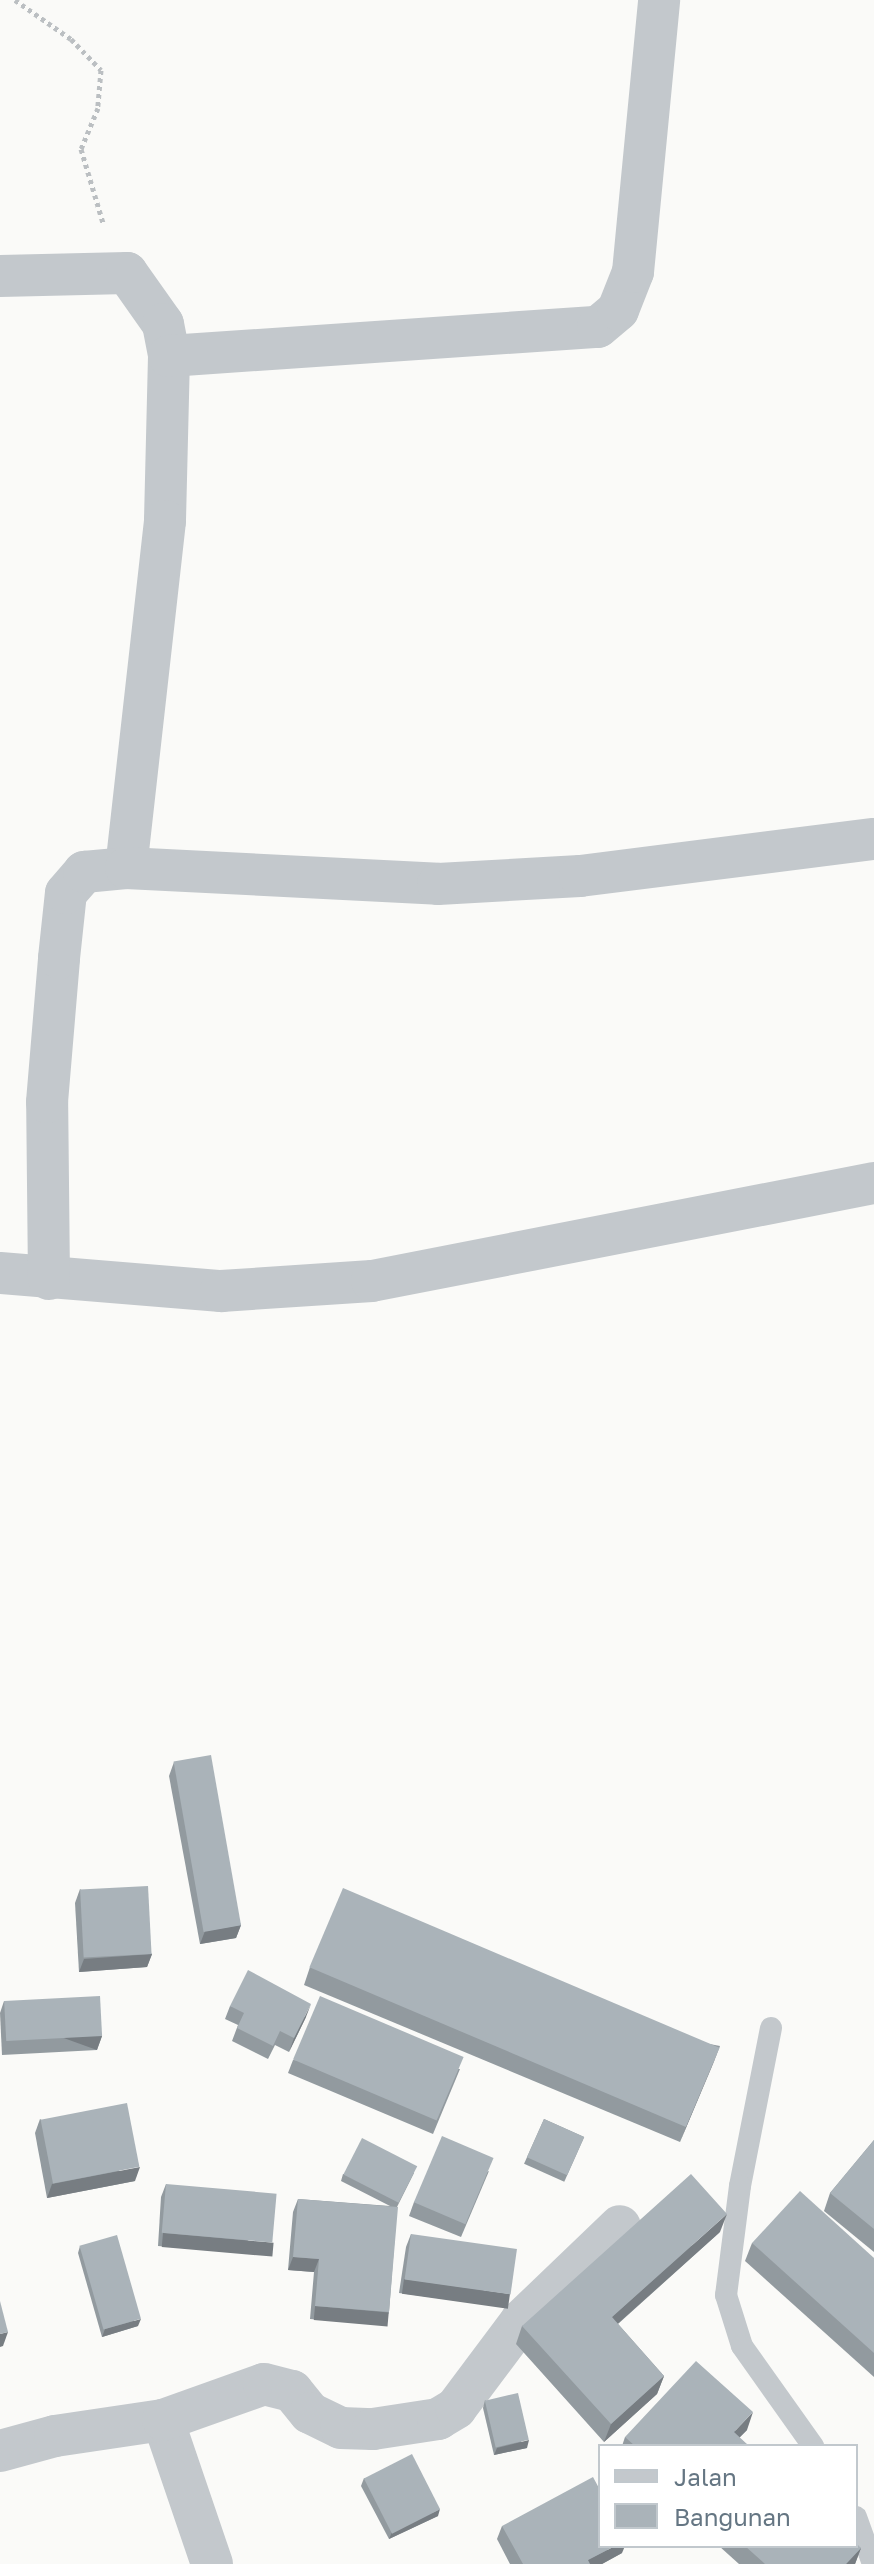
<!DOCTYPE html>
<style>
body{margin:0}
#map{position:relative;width:874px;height:2564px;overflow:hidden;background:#fafaf8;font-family:"Golos Text",sans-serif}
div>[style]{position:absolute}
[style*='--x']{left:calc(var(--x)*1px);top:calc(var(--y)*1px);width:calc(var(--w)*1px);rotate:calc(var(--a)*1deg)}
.path>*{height:5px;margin-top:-2.5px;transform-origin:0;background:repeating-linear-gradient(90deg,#bbbfc2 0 4px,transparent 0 8px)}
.service>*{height:22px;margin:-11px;padding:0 11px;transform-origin:11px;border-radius:11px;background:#c3c8cc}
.minor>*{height:42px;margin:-21px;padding:0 21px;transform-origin:21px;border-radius:21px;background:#c3c8cc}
.wall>*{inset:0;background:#929a9f;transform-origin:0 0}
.shaded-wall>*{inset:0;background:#777d82;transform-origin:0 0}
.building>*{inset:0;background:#aab3b9;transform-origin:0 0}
span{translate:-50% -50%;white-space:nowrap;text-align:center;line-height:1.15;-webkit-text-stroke:8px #fff;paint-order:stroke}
.legend{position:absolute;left:598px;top:2444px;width:260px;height:104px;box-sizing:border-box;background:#fff;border:2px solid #c1c8cd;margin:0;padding:10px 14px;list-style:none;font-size:24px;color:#657683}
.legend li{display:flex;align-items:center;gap:16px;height:40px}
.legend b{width:40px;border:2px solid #c1c8cd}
</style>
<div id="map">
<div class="path">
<div style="--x:15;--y:0;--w:68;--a:34.9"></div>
<div style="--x:71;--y:39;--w:43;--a:45.9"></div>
<div style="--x:101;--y:70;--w:38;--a:95"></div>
<div style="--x:98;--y:108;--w:44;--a:112.5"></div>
<div style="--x:81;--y:149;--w:77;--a:73.4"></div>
</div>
<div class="service">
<div style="--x:771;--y:2028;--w:161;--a:101.1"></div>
<div style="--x:740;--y:2186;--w:110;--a:97.3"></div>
<div style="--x:726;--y:2295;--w:53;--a:72.6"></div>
<div style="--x:742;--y:2346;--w:123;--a:54.6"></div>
<div style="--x:856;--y:2517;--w:50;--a:70.1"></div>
</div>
<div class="minor">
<div style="--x:0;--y:276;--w:127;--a:-1.4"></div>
<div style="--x:127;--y:273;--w:62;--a:54.8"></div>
<div style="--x:163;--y:324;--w:33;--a:79"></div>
<div style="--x:169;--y:356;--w:165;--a:91.4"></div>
<div style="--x:165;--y:521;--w:349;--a:96.4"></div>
<div style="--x:169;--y:356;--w:430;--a:-3.9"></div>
<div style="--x:598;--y:327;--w:26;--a:-40"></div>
<div style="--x:618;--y:310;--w:41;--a:-68.5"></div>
<div style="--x:633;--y:272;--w:273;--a:-84.5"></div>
<div style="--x:0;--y:1273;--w:222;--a:4.7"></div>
<div style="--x:221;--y:1291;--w:151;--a:-3.8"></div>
<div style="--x:372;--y:1281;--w:511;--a:-11.05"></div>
<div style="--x:49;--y:1279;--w:177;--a:-90.6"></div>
<div style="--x:47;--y:1102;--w:144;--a:-85.2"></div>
<div style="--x:59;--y:958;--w:65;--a:-83.9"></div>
<div style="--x:66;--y:893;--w:28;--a:-49"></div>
<div style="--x:84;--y:872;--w:42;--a:-5.4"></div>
<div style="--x:126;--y:868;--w:312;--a:2.9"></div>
<div style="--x:438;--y:884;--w:142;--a:-3.2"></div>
<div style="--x:580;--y:876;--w:296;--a:-7.2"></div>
<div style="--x:163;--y:2420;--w:152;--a:71.2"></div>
<div style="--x:0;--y:2451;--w:57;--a:-15.3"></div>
<div style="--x:55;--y:2436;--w:109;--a:-8.4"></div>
<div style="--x:163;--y:2420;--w:107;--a:-19.6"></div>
<div style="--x:264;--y:2384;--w:29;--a:14"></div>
<div style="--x:292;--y:2391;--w:28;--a:51"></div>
<div style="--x:310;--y:2413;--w:34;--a:26"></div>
<div style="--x:341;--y:2428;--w:32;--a:2"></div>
<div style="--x:373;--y:2429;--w:66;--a:-8.7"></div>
<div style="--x:438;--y:2419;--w:21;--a:-31"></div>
<div style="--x:456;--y:2408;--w:109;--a:-53.2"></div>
<div style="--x:521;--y:2321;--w:137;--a:-43.8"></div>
</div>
<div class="wall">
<div style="clip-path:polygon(174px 1762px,241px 1925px,236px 1938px,200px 1944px,169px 1776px)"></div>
<div style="clip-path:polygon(80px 1889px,152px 1954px,147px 1967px,79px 1972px,75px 1903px)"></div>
<div style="clip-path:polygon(310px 1967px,720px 2046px,680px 2142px,304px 1985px)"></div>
<div style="clip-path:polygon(4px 2001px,102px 2036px,97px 2050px,2px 2055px,0 2013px)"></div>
<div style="clip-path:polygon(230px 2006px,306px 2017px,289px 2052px,275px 2045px,268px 2059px,232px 2041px,238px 2025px,225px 2019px)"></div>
<div style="clip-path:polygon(293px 2060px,460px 2069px,433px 2134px,288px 2073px)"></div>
<div style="clip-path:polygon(40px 2119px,135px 2181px,47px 2198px,35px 2133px)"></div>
<div style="left:544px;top:2119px;width:44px;height:49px;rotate:24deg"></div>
<div style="clip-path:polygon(874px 2140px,874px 2252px,824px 2211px,830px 2193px)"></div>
<div style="clip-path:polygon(489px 2171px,461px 2237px,409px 2216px,414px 2202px)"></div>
<div style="clip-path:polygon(414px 2173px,397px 2207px,389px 2312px,384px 2325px,310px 2319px,314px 2272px,288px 2270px,293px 2212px,298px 2199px,390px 2206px,341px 2181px,343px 2174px)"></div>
<div style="clip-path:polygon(166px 2184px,269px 2255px,158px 2246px,161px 2197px)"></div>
<div style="clip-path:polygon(720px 2232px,618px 2324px,664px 2376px,657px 2394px,604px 2442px,516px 2344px,522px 2326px)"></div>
<div style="clip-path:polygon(411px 2234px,505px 2307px,399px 2293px,406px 2247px)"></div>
<div style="clip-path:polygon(752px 2243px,874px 2258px,874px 2377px,745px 2261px)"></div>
<div style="clip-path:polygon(80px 2246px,138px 2326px,102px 2337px,78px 2253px)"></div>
<div style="clip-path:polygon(485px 2400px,527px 2448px,494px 2455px,483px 2408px)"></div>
<div style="clip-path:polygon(747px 2430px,739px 2438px,749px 2446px,622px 2446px,625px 2437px)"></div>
<div style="clip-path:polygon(364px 2478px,438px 2516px,389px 2539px,361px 2486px)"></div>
<div style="clip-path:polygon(502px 2526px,622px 2553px,602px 2564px,510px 2564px,497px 2539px)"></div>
<div style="clip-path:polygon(719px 2546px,856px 2546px,861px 2548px,855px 2564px,739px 2564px)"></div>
</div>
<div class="shaded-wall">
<div style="clip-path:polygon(241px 1925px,236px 1938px,200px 1944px,205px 1931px)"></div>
<div style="clip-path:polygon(152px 1954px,147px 1967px,79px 1972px,84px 1959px)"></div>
<div style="clip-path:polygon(311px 2004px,306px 2017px,289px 2052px,294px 2038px)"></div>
<div style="left:102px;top:2036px;width:15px;height:95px;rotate:110deg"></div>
<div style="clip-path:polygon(720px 2046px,713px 2064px,680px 2142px,687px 2124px)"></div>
<div style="clip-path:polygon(140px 2167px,135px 2181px,47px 2198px,52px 2184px)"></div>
<div style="clip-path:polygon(727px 2214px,720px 2232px,605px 2335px,612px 2317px)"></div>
<div style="left:163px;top:2233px;width:111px;height:14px;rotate:5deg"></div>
<div style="clip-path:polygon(293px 2257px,319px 2259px,314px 2272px,288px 2270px)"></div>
<div style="left:404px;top:2279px;width:107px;height:15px;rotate:8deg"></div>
<div style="left:315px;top:2306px;width:74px;height:14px;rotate:5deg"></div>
<div style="clip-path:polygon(141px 2319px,138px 2326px,102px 2337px,105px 2329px)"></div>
<div style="clip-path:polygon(8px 2332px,3px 2346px,0 2347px,0 2334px)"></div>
<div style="clip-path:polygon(664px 2376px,657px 2394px,604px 2442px,611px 2424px)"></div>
<div style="clip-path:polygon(753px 2412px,747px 2430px,731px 2446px,734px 2432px)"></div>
<div style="clip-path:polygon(529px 2440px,527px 2448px,494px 2455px,497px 2448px)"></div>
<div style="clip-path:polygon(440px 2509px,438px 2516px,389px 2539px,392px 2532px)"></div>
<div style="clip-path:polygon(615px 2546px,625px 2546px,622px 2553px,602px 2564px,587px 2564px,588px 2560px)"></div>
<div style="clip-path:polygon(861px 2548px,855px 2564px,846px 2564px)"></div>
</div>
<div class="building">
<div style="left:211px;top:1755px;width:173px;height:38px;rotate:80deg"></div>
<div style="left:148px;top:1886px;width:68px;height:68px;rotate:87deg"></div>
<div style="left:343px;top:1888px;width:409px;height:86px;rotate:23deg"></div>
<div style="clip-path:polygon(248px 1970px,311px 2004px,294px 2038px,280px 2031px,273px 2046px,237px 2028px,244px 2013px,230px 2006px)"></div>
<div style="left:100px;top:1996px;width:40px;height:96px;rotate:87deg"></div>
<div style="left:320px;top:1996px;width:156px;height:69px;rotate:23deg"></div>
<div style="left:127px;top:2103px;width:65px;height:88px;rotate:79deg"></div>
<div style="left:544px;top:2119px;width:44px;height:42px;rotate:24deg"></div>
<div style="left:442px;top:2136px;width:56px;height:72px;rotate:23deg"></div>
<div style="left:362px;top:2138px;width:62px;height:41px;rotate:27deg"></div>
<div style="clip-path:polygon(874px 2140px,874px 2229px,830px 2193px)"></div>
<div style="clip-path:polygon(691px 2174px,727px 2214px,612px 2317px,664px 2376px,611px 2424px,522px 2326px)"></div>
<div style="left:166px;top:2184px;width:111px;height:49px;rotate:5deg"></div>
<div style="clip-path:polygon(800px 2191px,874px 2258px,874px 2353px,752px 2243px)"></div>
<div style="clip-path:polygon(298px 2199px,398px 2207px,389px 2312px,315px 2306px,319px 2259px,293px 2257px)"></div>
<div style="left:411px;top:2234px;width:107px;height:46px;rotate:8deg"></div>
<div style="left:117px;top:2235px;width:87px;height:39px;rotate:74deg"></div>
<div style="clip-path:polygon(0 2301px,8px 2332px,0 2334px)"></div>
<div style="clip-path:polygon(696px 2361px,753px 2412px,734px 2432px,749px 2446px,635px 2446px,625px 2437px)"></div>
<div style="left:518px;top:2393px;width:48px;height:34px;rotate:77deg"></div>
<div style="left:412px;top:2454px;width:62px;height:54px;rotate:63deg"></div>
<div style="clip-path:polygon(593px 2477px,600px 2490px,600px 2546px,615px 2546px,588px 2560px,590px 2564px,523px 2564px,502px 2526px)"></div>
<div style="clip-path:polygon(856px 2543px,861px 2548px,846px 2564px,765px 2564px,745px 2546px,856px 2546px)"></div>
</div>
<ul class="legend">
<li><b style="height:10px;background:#c3c8cc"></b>Jalan</li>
<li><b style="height:22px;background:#aab3b9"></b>Bangunan</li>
</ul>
</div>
